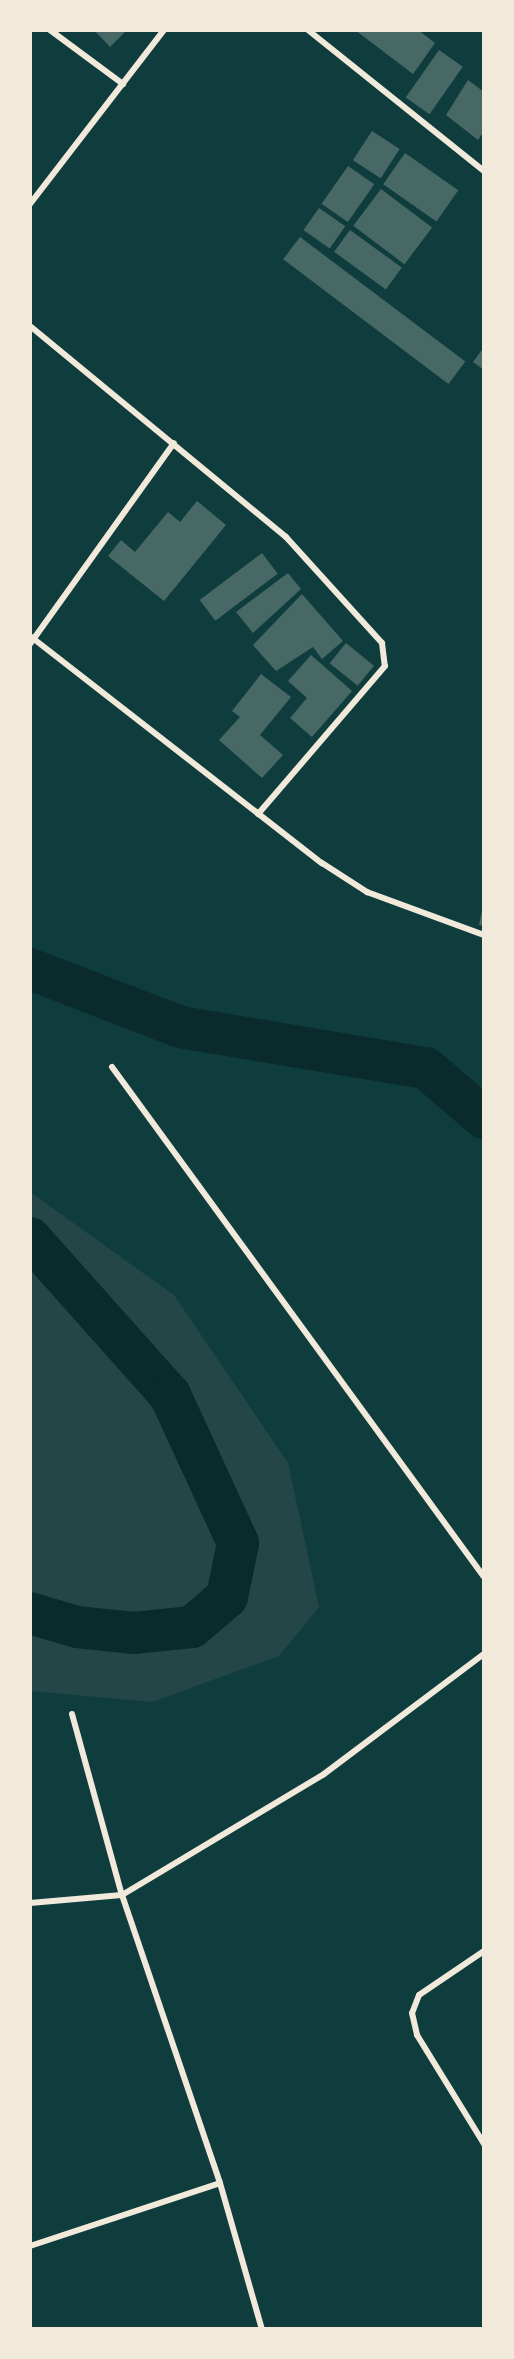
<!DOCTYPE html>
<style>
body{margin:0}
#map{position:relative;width:514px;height:2359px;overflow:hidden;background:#0f3d3e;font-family:"Nunito Sans",sans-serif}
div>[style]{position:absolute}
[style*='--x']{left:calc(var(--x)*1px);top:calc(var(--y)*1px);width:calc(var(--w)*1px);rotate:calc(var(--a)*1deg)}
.green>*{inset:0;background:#244646}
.river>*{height:42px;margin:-21px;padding:0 21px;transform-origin:21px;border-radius:21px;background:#0a2a2b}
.building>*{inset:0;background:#486865;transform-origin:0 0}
.minor>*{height:6px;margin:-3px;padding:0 3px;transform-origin:3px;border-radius:3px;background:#f1e9da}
span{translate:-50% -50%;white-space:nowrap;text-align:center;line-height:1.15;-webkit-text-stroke:4.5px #f1e9da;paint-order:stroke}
.frame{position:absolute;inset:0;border:32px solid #f1e9da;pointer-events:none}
</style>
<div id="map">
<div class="green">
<div style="clip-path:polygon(30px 1192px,174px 1295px,288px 1463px,319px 1607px,279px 1656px,152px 1702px,30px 1691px)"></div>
</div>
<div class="river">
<div style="--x:30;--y:969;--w:161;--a:21.1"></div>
<div style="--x:180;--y:1027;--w:249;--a:9.5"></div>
<div style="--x:426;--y:1068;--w:77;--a:40.8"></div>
<div style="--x:30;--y:1238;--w:210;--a:48.3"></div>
<div style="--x:170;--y:1395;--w:163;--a:65.3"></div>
<div style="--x:238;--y:1543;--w:55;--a:101.5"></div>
<div style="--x:227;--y:1597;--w:46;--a:139.4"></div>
<div style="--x:192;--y:1627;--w:58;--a:174.1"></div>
<div style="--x:134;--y:1633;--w:57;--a:-174"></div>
<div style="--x:77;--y:1627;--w:49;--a:-163.4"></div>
</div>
<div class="building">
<div style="clip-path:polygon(94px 30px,127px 30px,110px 47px)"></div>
<div style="clip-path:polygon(355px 30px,418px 30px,435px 43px,413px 74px)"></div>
<div style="left:439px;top:50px;width:29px;height:58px;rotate:35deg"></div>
<div style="clip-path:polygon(468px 80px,484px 92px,484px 131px,478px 140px,446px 115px)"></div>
<div style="left:372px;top:131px;width:33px;height:35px;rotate:33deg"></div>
<div style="left:405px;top:153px;width:65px;height:38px;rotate:35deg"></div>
<div style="left:348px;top:166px;width:32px;height:46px;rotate:35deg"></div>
<div style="left:381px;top:189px;width:64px;height:46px;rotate:37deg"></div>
<div style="left:319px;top:208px;width:32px;height:27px;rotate:35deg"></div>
<div style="left:350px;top:230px;width:64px;height:27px;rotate:36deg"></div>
<div style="left:300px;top:237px;width:207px;height:28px;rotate:37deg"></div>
<div style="clip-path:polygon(484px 347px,484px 370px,473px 362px)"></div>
<div style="clip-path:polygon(197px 501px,226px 525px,164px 601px,108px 556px,121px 540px,135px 552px,168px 512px,180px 522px)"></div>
<div style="left:262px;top:553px;width:26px;height:78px;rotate:53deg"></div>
<div style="clip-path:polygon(288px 573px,301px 589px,253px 633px,236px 612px)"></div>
<div style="clip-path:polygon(302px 594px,343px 641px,322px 659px,313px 647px,276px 671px,253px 645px)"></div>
<div style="left:346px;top:643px;width:36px;height:26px;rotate:39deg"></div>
<div style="clip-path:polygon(311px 655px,352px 691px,312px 737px,290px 718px,307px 698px,288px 681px)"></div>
<div style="clip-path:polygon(261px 674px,291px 697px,260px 735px,283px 755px,262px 778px,219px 740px,240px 717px,232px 711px)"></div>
<div style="clip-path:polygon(483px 906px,484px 906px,484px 926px,479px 925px)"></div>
</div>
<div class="minor">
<div style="--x:50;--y:30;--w:91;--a:36.5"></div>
<div style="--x:308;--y:30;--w:226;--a:38.7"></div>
<div style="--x:30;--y:204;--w:220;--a:-52.4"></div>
<div style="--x:30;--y:326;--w:332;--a:39.5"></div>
<div style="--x:286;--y:537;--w:143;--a:47.8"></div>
<div style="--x:382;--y:643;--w:23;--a:83"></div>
<div style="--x:385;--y:666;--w:195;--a:130.6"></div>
<div style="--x:30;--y:636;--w:370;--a:37.9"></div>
<div style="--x:322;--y:863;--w:54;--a:32.8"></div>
<div style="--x:367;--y:892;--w:125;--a:20.2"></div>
<div style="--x:30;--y:644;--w:247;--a:-54.4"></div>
<div style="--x:112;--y:1067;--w:631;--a:53.89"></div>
<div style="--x:72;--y:1714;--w:188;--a:74.6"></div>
<div style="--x:122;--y:1895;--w:304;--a:71.2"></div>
<div style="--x:220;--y:2183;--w:152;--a:74"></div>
<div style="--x:30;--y:1903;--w:92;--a:-5"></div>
<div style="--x:122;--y:1895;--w:235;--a:-30.9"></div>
<div style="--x:324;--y:1774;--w:200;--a:-36.9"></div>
<div style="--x:484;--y:1951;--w:78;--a:145.9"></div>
<div style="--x:419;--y:1995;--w:19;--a:111"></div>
<div style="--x:412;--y:2013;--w:23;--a:77"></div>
<div style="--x:417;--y:2035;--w:128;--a:58.4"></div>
<div style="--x:30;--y:2246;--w:200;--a:-18.3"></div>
</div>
<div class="frame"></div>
</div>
